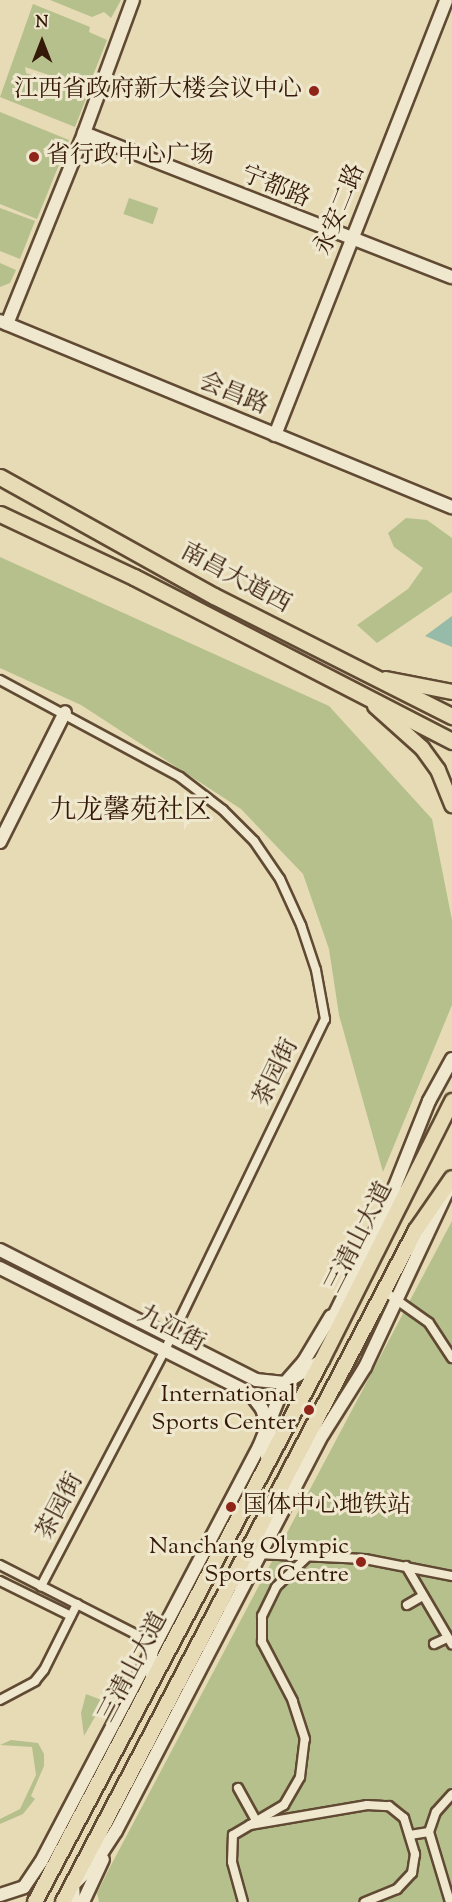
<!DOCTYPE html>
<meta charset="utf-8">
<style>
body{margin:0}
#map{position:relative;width:452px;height:1902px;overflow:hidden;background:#e6dbb5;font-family:"Sorts Mill Goudy","Noto Serif SC",serif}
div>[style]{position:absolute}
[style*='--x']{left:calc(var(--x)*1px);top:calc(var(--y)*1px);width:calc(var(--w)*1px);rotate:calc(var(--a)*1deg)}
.green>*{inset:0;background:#b6c08d;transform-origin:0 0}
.water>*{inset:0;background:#97bba9}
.roads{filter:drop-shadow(2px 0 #614a33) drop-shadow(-2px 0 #614a33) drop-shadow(0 2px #614a33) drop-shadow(0 -2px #614a33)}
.street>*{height:8px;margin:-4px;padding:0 4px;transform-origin:4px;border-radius:4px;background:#efe8cf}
.secondary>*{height:12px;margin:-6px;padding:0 6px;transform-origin:6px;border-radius:6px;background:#efe8cf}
.primary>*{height:14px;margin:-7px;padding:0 7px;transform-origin:7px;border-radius:7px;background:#e6dbb5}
.highway>*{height:15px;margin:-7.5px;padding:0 7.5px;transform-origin:7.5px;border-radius:7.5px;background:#e6dbb5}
.dots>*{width:16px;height:16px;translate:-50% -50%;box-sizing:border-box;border:3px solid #efe8cf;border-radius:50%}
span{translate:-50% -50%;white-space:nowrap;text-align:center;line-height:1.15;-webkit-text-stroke:6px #efe8cf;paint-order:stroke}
.poi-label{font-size:24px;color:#351908}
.right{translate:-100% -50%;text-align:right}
.left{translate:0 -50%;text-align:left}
.street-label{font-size:24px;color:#351908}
.quarter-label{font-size:27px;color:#351908}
.north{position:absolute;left:12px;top:12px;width:60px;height:60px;-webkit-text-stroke:4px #efe8cf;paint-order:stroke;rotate:0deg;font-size:16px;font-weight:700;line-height:24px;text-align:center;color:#351908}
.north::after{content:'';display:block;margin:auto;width:21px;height:27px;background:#351908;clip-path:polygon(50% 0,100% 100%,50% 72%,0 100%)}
</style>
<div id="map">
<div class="green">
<div style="clip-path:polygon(50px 0,121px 0,111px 18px,104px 12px,92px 17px)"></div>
<div style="clip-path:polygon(33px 4px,90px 27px,89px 32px,107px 40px,88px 88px,25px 67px,26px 73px,87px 96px,75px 127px,0 97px)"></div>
<div style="clip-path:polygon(0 112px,69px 140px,37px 219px,0 204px)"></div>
<div style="left:129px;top:198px;width:31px;height:17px;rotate:19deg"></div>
<div style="clip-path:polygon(0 208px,35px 221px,20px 259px,0 251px)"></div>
<div style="clip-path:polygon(0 263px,16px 270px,10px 283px,0 287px)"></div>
<div style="clip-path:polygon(406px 518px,427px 520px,452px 538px,452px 592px,377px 643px,357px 625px,408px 589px,423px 568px,394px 547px,388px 533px)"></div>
<div style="clip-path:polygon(0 557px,329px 706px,432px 819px,452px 920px,452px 1005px,383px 1172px,339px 1015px,329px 949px,303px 874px,241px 809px,81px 705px,0 668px)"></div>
<div style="clip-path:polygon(452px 1221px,452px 1902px,99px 1902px,97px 1893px,109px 1869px)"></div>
<div style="clip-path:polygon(86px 1694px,104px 1701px,84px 1736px,81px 1713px)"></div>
<div style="clip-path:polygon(11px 1740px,38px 1743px,44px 1754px,44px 1766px,31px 1796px,35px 1799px,23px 1814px,0 1824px,0 1819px,20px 1809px,36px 1775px,32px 1747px,0 1745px)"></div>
</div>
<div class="water">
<div style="clip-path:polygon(452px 616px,452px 647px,425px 636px)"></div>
</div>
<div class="roads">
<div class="street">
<div style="--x:0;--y:680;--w:204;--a:28.3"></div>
<div style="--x:180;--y:777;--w:54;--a:37.5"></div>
<div style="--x:223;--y:810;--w:44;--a:45"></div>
<div style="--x:254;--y:841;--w:46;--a:55.6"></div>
<div style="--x:280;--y:879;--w:51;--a:65.5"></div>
<div style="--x:301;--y:925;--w:47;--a:71.6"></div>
<div style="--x:316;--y:970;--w:50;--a:79.6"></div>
<div style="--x:325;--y:1019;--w:368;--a:115.8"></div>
<div style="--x:165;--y:1350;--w:267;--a:117.7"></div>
<div style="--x:384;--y:1291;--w:55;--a:35.4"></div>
<div style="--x:429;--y:1323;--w:42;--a:56.7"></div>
<div style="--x:256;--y:1554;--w:109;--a:2.6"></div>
<div style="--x:365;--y:1559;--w:89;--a:11.1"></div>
<div style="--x:0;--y:1565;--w:174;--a:27"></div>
<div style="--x:155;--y:1644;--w:33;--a:99"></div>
<div style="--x:406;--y:1566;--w:91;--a:59.5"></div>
<div style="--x:0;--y:1581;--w:79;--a:26.2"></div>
<div style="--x:407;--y:1605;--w:16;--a:-30"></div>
<div style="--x:434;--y:1644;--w:14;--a:-25"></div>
<div style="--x:0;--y:1700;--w:40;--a:-28"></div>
<div style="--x:35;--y:1681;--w:14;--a:-51"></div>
<div style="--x:44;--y:1670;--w:74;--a:-63.4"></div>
<div style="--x:238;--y:1788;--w:35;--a:61"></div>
<div style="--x:250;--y:1825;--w:119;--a:-9.7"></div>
<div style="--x:367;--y:1805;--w:22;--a:3"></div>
<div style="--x:389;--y:1806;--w:19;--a:39"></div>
<div style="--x:404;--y:1818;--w:38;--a:73"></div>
<div style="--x:415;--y:1854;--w:19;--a:99"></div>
<div style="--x:412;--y:1873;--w:22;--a:133"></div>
<div style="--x:397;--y:1889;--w:35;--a:158"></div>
<div style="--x:429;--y:1832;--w:73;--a:73.3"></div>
<div style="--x:410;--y:1835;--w:19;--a:-9"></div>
<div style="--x:429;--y:1832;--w:21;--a:-71"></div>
<div style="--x:436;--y:1812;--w:24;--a:-48"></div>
<div style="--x:243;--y:1902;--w:41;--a:-105.4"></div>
<div style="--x:232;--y:1862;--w:27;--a:-88"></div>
<div style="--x:233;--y:1835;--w:59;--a:-30.5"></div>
<div style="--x:284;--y:1805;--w:32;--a:-60"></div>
<div style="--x:300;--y:1777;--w:38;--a:-83"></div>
<div style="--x:305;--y:1739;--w:40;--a:-108"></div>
<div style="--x:293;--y:1701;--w:67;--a:-117.7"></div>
<div style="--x:262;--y:1642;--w:26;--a:-90"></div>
<div style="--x:262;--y:1616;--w:32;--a:-64"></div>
<div style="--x:276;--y:1587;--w:43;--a:-44.1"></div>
</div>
<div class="secondary">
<div style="--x:84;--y:133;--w:395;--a:21.4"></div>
<div style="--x:0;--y:321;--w:489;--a:22.4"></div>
<div style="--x:7;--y:324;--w:206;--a:-68"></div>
<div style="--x:84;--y:133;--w:142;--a:-69.8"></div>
<div style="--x:275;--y:435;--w:467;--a:-68.5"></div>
<div style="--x:0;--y:842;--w:145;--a:-63.4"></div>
<div style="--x:387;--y:1206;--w:113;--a:-68.2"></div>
<div style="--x:429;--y:1101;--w:48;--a:-61.3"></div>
<div style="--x:0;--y:1250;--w:287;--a:26.9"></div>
<div style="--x:256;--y:1380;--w:29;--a:6"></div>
<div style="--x:285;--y:1383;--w:42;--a:-31.4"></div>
<div style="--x:0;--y:1268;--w:280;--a:26.6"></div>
<div style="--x:250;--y:1393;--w:20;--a:53"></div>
<div style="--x:262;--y:1409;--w:24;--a:71"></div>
<div style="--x:270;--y:1432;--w:25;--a:97"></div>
<div style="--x:330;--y:1324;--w:118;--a:-63.9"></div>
<div style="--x:382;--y:1218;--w:32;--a:-51"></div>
<div style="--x:0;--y:1895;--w:25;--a:-18"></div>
<div style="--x:24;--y:1887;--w:30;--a:-56"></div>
<div style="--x:41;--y:1862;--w:469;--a:-62.3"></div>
<div style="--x:259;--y:1447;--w:69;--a:-67.9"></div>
<div style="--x:285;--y:1383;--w:29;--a:-49"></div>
<div style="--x:304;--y:1361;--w:52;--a:-59"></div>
<div style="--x:74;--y:1902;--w:17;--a:-93"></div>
<div style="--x:73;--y:1885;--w:31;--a:-45"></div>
<div style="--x:95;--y:1863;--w:38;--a:-57"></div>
<div style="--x:116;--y:1831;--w:448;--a:-62.5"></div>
<div style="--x:323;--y:1434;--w:79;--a:-57.9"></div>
<div style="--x:365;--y:1367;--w:198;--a:-64.9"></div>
<div style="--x:83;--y:1902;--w:47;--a:-65.1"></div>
</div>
<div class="primary">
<div style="--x:386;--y:679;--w:67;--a:11.1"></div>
<div style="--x:375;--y:706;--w:63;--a:41.8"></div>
<div style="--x:422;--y:748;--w:27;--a:54"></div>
<div style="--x:438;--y:770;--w:38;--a:68"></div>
<div style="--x:35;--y:1902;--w:613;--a:-62.1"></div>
<div style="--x:322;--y:1360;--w:290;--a:-63.3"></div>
<div style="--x:63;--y:1902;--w:759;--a:-62.29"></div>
<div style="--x:416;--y:1230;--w:63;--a:-55.3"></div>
</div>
<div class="highway">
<div style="--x:0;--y:477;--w:245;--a:29.1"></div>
<div style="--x:214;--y:596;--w:267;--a:26.8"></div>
<div style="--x:0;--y:514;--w:148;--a:25.2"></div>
<div style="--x:134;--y:577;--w:358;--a:27.3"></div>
</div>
</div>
<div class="dots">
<div style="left:314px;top:91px;background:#8f2418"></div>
<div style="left:34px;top:157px;background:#8f2418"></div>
<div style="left:309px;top:1410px;background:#8f2418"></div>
<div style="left:231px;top:1507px;background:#8f2418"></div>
<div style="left:361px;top:1562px;background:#8f2418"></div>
</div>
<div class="poi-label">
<span class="right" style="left:302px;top:91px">江西省政府新大楼会议中心</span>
<span class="left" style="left:46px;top:157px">省行政中心广场</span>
<span class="right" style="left:296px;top:1410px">International<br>Sports Center</span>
<span class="left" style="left:243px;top:1507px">国体中心地铁站</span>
<span class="right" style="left:349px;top:1562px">Nanchang Olympic<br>Sports Centre</span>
</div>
<div class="street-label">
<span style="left:275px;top:188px;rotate:22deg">宁都路</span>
<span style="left:341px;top:210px;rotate:-68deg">永安二路</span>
<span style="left:233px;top:395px;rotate:22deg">会昌路</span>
<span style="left:235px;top:579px;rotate:28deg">南昌大道西</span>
<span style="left:277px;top:1073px;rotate:-64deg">茶园街</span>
<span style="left:360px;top:1238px;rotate:-63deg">三清山大道</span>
<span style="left:171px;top:1330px;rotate:27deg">九江街</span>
<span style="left:61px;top:1507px;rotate:-62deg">茶园街</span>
<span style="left:134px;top:1668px;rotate:-62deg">三清山大道</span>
</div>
<div class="quarter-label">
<span style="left:130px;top:812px">九龙馨苑社区</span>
</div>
<div class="north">N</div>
</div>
